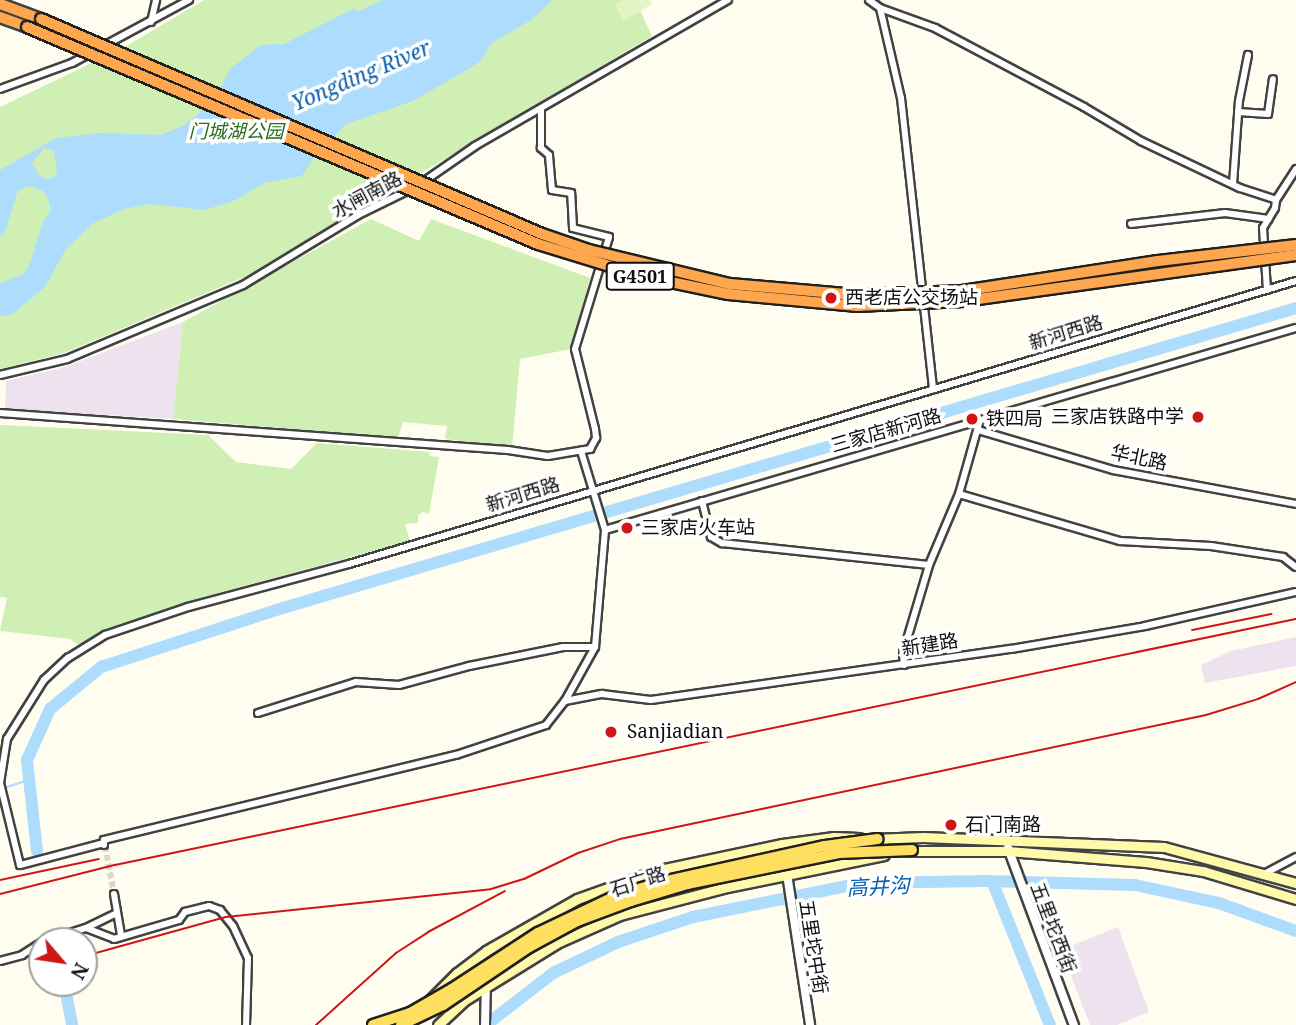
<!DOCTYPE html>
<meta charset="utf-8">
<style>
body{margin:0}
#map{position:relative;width:1296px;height:1025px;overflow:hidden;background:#fffdf0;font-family:"Noto Serif","Noto Sans SC",serif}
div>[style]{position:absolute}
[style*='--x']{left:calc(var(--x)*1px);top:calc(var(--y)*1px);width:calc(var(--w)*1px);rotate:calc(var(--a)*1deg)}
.industrial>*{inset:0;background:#ede2ee}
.green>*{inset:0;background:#d0efb4}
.pitch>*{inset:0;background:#e3f5c7}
.water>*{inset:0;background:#aedcfd}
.stream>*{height:2px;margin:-1px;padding:0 1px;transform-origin:1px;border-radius:1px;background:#aedcfd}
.river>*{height:12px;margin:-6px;padding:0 6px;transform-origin:6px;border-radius:6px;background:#aedcfd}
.minor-tunnel>*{height:6px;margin-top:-3px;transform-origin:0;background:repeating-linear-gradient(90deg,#dbd9ce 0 6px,transparent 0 9px)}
.roads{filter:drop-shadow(2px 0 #424242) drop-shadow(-2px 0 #424242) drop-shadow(0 2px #424242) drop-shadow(0 -2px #424242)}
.minor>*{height:6px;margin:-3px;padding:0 3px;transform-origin:3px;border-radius:3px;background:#fff}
.tertiary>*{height:8px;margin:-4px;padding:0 4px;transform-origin:4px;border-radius:4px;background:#fff}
.secondary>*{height:9px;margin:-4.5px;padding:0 4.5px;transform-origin:4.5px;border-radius:4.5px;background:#fff9ab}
.motorway>*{height:10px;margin:-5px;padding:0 5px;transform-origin:5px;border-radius:5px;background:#ffa74e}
.rail>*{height:2px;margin:-1px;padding:0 1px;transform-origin:1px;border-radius:1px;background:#cf1617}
.bridges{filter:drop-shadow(2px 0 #202020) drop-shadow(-2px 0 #202020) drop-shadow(0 2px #202020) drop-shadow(0 -2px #202020)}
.primary-bridge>*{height:10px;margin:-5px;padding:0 5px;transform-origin:5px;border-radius:5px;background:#ffdf60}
.motorway-bridge>*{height:10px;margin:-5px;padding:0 5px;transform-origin:5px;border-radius:5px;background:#ffa74e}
.dots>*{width:19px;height:19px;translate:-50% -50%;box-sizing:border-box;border:4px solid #fff;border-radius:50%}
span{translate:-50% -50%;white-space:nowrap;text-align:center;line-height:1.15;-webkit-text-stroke:7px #fff;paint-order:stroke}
.shield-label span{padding:2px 5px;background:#fff;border:2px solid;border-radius:5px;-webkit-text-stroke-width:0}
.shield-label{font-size:18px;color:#0f0f0f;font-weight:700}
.park-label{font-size:19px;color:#256e17;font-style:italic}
.street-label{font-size:19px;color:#0f0f0f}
.poi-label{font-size:19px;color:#0f0f0f}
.left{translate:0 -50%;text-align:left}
.right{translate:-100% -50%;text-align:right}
.water-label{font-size:21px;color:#095faf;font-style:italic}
.north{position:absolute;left:28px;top:927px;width:70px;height:70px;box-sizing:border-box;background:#fff;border:2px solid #9f9f9f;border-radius:50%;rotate:119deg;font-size:19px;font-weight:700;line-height:28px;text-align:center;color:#0f0f0f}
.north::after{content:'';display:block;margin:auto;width:24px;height:32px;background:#cf1617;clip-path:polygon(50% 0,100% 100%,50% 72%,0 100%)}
</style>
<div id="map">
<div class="industrial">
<div style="clip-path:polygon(183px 322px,173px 419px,5px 409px,6px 381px,65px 367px)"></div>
<div style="clip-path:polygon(1296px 637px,1296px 666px,1205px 683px,1201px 665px,1231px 651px)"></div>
<div style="clip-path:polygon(1118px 927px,1149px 1012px,1117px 1025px,1090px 1025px,1061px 950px)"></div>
</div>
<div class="green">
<div style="clip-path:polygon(204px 0,635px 0,652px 36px,249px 275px,64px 353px,0 369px,0 107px,125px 47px)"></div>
<div style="clip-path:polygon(371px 219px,419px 241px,431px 219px,590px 278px,571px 349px,520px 359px,512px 447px,445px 439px,447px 426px,403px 422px,398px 438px,173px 419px,183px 322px)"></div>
<div style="clip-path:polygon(0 425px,208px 435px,236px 462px,291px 469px,317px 443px,429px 452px,430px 456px,439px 457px,429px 514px,423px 512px,418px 515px,418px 523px,405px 524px,410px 541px,200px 598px,103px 632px,80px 646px,70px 639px,0 631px,7px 598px,0 597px)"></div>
</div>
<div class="pitch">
<div style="clip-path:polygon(623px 0,650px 0,652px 4px,624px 21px,615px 5px)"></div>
</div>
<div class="water">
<div style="clip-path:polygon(evenodd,383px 0,552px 0,533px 19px,490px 44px,482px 59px,472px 67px,413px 101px,346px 124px,312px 160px,302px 176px,264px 183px,236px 200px,205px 210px,148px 204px,124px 209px,92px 224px,66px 249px,45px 287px,11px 315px,0 316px,0 283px,22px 275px,29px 266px,43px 222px,50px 212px,50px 204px,43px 191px,30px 186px,18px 190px,5px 232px,0 237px,0 170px,56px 138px,98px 133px,160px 135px,181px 127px,196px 116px,222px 85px,230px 69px,260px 45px,284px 44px,355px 8px,356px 12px,383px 0,44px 148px,54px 151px,57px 173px,54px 177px,47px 179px,39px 175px,32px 163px,44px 148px)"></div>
</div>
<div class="stream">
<div style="--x:4;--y:788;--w:26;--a:-18"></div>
</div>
<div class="river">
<div style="--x:37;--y:851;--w:92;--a:-96.3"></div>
<div style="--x:27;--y:760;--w:56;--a:-65.7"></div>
<div style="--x:50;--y:709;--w:66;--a:-39.5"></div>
<div style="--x:101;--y:667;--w:184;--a:-18"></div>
<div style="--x:276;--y:610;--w:1064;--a:-16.49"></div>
<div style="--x:992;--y:881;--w:155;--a:68.1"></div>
<div style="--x:66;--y:993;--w:33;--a:79"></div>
<div style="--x:486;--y:1025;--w:85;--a:-37.8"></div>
<div style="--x:553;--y:973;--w:72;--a:-25.5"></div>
<div style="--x:618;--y:942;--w:79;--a:-18.4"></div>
<div style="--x:693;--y:917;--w:172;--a:-11.4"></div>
<div style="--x:862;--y:883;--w:123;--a:-0.9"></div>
<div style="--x:985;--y:881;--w:150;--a:1.5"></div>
<div style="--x:1135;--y:885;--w:86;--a:12.1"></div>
<div style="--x:1219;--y:903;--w:82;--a:20"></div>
</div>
<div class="minor-tunnel">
<div style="--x:105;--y:846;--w:49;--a:79.4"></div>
</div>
<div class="roads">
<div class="minor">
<div style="--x:869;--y:0;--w:14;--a:36"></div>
<div style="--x:880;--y:8;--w:92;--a:76.9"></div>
<div style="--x:901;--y:98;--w:293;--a:83.7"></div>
<div style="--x:880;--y:8;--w:59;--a:20"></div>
<div style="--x:935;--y:28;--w:169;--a:27.9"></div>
<div style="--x:1084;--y:107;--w:66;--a:30.8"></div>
<div style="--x:1141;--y:141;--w:110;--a:25.4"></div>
<div style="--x:1240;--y:188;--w:38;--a:18"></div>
<div style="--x:151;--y:22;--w:23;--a:-77"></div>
<div style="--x:0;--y:89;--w:77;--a:-19.9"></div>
<div style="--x:72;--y:63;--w:133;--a:-28.3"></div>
<div style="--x:1238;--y:112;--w:30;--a:4"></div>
<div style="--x:1268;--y:114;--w:35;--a:-82"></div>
<div style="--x:423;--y:182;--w:63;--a:-34.7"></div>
<div style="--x:475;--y:146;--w:292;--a:-30"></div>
<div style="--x:1233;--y:184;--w:83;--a:-85.9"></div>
<div style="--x:1239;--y:101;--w:47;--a:-78.9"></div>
<div style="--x:1131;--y:224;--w:95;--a:-6.7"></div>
<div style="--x:1225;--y:213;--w:44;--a:7.8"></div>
<div style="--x:1267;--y:290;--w:62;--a:-93.7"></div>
<div style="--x:1263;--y:228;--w:23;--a:-59"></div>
<div style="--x:1275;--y:208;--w:8;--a:-83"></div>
<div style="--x:1276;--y:200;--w:37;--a:-57"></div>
<div style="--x:0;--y:375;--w:69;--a:-13.4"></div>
<div style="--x:67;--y:359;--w:191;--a:-22.8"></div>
<div style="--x:243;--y:285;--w:135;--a:-31.3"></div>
<div style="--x:358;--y:215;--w:59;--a:-26.1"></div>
<div style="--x:0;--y:413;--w:509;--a:4.17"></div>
<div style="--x:508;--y:450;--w:40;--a:8.5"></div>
<div style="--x:548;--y:456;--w:43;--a:-9.5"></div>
<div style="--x:590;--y:449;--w:13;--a:-61"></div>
<div style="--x:596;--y:438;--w:9;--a:-96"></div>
<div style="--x:595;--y:429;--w:82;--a:-104"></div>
<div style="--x:575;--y:349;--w:117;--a:-73.1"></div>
<div style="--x:609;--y:237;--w:37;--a:-166"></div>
<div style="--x:573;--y:228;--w:35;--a:-93"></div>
<div style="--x:571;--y:193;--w:19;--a:-171"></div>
<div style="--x:552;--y:190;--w:35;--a:-95"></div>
<div style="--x:549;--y:155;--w:11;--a:-139"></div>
<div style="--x:541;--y:148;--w:39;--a:-90"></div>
<div style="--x:978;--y:430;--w:141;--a:16.5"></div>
<div style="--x:1113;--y:470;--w:186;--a:10.5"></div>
<div style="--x:959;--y:494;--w:168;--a:16.3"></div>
<div style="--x:1120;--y:541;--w:91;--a:3.1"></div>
<div style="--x:1211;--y:546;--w:73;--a:8.7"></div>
<div style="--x:1283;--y:557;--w:16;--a:38"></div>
<div style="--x:702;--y:501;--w:37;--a:76"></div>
<div style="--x:711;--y:537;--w:13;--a:29"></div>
<div style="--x:722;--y:543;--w:208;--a:6.1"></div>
<div style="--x:605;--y:530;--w:720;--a:-16.3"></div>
<div style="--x:904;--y:665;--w:12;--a:-95"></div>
<div style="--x:903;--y:653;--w:92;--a:-73.5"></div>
<div style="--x:929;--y:565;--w:77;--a:-67.1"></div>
<div style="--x:959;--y:494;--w:77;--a:-74.2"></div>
<div style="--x:565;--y:701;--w:38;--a:-11"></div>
<div style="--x:602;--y:694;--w:49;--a:7"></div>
<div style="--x:651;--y:700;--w:364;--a:-8.1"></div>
<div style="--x:1011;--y:649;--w:136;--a:-9.7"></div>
<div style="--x:1145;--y:626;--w:155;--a:-12.7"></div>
<div style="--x:258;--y:713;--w:103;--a:-17.6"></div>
<div style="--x:356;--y:682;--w:43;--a:4"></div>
<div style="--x:399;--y:685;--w:73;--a:-15.2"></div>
<div style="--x:469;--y:666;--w:96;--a:-11.4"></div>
<div style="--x:563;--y:647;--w:32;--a:0"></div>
<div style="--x:104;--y:843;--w:87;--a:165.3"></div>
<div style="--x:20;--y:865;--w:84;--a:-103.7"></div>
<div style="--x:0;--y:783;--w:45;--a:-81"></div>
<div style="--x:7;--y:739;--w:70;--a:-57.9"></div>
<div style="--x:44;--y:680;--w:33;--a:-43"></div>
<div style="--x:68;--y:658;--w:44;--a:-31.9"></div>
<div style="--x:105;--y:635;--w:88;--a:-18.6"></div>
<div style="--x:188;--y:607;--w:167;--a:-15"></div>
<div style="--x:349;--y:564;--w:988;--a:-16.64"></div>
<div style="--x:104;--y:845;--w:5;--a:-90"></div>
<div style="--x:104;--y:840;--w:362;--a:-13.6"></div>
<div style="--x:456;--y:755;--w:95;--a:-18.4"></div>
<div style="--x:546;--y:725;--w:31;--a:-52"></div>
<div style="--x:565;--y:701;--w:62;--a:-60.9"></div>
<div style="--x:595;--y:647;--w:117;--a:-85.1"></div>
<div style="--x:605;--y:530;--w:83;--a:-106.9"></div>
<div style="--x:1266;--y:873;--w:34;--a:-28"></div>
<div style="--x:114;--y:894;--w:42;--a:80.3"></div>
<div style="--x:86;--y:928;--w:30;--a:21"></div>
<div style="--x:114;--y:939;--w:68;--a:-16.3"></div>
<div style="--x:179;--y:920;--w:10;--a:-53"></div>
<div style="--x:185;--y:912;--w:25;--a:-14"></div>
<div style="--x:209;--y:906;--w:12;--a:20"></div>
<div style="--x:220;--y:910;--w:21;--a:51"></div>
<div style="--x:233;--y:926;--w:35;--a:65"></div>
<div style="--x:248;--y:958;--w:67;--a:91.7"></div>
<div style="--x:44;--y:941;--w:44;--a:-17.2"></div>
<div style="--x:86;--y:928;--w:34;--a:-26"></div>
<div style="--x:0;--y:961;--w:23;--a:-15"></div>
<div style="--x:22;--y:955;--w:24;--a:-33"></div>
</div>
<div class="tertiary">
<div style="--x:1008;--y:848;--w:189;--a:69.6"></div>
<div style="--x:787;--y:874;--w:153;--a:81.3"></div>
<div style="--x:485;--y:1025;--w:43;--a:-88.7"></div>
</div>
<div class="secondary">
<div style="--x:873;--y:839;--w:50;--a:-2.3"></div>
<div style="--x:923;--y:837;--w:241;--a:2.4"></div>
<div style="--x:1164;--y:847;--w:137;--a:15.3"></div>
<div style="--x:908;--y:851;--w:100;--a:0"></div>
<div style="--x:1008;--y:851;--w:138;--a:4.6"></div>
<div style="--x:1146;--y:862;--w:58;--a:9"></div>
<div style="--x:1203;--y:871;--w:97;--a:16.8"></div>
<div style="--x:428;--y:1002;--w:41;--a:-45"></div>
<div style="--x:457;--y:973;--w:36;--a:-37"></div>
<div style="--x:486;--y:951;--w:105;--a:-29.7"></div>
<div style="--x:577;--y:899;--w:83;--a:-19.7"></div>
<div style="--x:655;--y:871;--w:130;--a:-12"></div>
<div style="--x:782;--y:844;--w:52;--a:-7.7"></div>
<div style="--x:834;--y:837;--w:25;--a:2"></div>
<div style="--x:438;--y:1025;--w:37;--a:-43"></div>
<div style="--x:465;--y:1000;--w:108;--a:-31.8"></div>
<div style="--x:557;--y:943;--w:69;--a:-24"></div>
<div style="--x:620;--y:915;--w:111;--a:-14.7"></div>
<div style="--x:727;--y:887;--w:160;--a:-11.5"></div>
</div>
<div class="motorway">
<div style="--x:0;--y:4;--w:44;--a:20.1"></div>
<div style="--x:0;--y:17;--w:29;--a:20"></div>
</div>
</div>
<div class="rail">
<div style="--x:1192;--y:630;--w:81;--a:-11.4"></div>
<div style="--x:0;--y:880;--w:101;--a:-12"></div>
<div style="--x:0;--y:894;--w:119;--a:-14.2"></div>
<div style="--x:115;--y:865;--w:1206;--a:-11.77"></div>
<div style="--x:85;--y:956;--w:146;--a:-15.5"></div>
<div style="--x:226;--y:917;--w:266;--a:-6"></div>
<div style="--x:491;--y:889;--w:34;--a:-17"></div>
<div style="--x:524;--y:879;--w:60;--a:-25.7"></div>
<div style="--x:578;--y:853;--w:44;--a:-18.4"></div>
<div style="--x:620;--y:839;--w:599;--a:-11.95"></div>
<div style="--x:1206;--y:715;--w:54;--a:-17.1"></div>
<div style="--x:1258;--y:699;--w:42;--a:-24.1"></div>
<div style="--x:316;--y:1025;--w:108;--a:-42"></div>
<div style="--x:396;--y:953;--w:38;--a:-33"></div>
<div style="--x:428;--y:932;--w:87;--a:-28"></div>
</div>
<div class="bridges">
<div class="primary-bridge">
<div style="--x:373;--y:1025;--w:39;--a:-18"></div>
<div style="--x:410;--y:1013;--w:48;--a:-29.7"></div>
<div style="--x:452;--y:989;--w:103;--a:-33.1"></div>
<div style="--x:538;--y:933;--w:86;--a:-25.4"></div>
<div style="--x:616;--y:896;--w:44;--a:-17.2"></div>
<div style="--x:658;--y:883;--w:171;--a:-12.5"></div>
<div style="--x:825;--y:846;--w:53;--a:-7.5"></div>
<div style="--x:401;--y:1025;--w:47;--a:-25.5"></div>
<div style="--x:443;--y:1005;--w:104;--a:-34"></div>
<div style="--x:529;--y:947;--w:55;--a:-28.4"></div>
<div style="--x:577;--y:921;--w:58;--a:-20.3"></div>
<div style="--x:631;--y:901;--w:59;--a:-16.9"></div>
<div style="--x:687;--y:884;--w:155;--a:-11.5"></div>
<div style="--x:839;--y:853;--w:73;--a:-2.4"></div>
</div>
<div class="motorway-bridge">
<div style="--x:41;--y:19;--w:545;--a:23.23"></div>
<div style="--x:542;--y:234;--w:50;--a:18.8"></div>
<div style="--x:589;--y:250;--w:145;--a:13.6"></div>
<div style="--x:730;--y:284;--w:128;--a:4.9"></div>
<div style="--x:858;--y:295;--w:104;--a:-2.2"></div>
<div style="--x:962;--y:291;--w:198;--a:-8.7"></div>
<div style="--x:1158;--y:261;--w:139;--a:-6.6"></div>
<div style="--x:27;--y:27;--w:555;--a:23.01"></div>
<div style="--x:538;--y:244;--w:109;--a:17.1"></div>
<div style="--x:642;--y:276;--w:88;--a:11.8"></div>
<div style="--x:728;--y:294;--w:130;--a:5.3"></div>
<div style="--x:857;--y:306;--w:107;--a:-2.7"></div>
<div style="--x:964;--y:301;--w:335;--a:-7.9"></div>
</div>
</div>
<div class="dots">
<div style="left:831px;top:298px;background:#cf1617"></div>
<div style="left:1198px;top:417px;background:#cf1617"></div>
<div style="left:972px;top:419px;background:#cf1617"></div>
<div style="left:627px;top:528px;background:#cf1617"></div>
<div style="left:611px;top:732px;background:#cf1617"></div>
<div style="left:951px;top:825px;background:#cf1617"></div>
</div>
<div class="shield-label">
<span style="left:640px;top:276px">G4501</span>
</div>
<div class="park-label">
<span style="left:236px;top:132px">门城湖公园</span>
</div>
<div class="street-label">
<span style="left:367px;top:195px;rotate:-28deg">水闸南路</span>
<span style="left:1066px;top:333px;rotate:-17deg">新河西路</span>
<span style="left:886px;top:431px;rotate:-16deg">三家店新河路</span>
<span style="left:1139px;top:458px;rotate:12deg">华北路</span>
<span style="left:523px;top:495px;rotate:-17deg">新河西路</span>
<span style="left:930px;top:645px;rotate:-9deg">新建路</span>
<span style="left:638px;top:882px;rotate:-18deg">石广路</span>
<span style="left:1053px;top:928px;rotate:69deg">五里坨西街</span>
<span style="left:813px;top:947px;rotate:81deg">五里坨中街</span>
</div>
<div class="poi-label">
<span class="left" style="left:845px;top:298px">西老店公交场站</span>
<span class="right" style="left:1184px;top:417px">三家店铁路中学</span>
<span class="left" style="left:986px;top:419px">铁四局</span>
<span class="left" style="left:641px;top:528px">三家店火车站</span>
<span class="left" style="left:627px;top:732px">Sanjiadian</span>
<span class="left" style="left:965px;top:825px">石门南路</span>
</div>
<div class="water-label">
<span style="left:361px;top:75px;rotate:-23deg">Yongding River</span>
<span style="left:878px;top:886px;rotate:-3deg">高井沟</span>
</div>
<div class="north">N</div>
</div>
